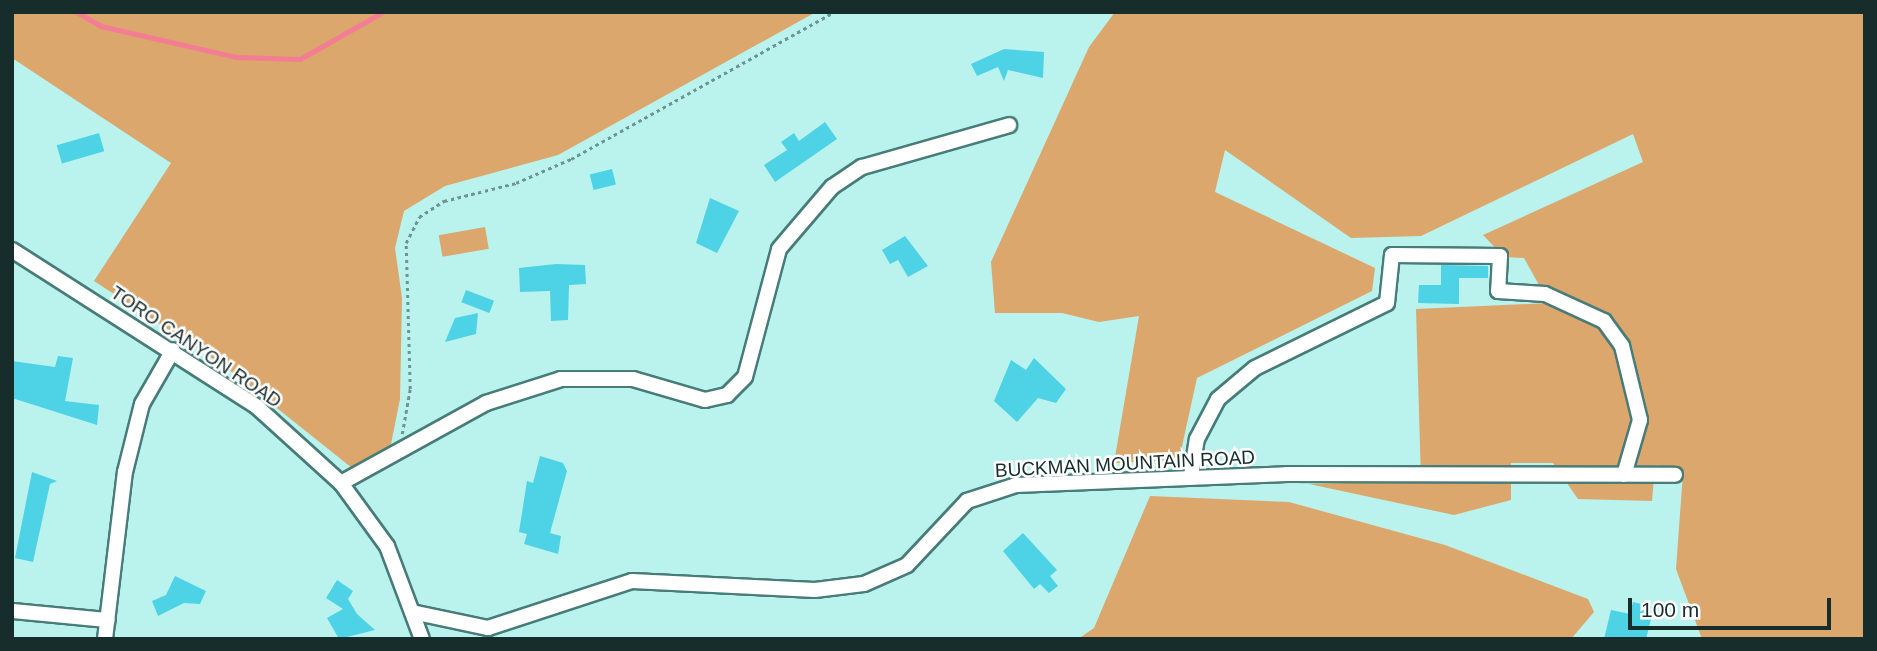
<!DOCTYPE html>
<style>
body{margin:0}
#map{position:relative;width:1877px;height:651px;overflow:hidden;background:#baf2ed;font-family:Arial,sans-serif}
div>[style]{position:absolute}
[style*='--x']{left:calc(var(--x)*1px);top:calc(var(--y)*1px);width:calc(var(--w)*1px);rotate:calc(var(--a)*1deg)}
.green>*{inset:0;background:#dba76c;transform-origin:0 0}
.stream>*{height:4.5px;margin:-2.25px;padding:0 2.25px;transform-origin:2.25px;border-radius:2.25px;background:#f37d94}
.building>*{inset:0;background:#4ed2e6;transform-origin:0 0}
.path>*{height:2.5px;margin-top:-1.25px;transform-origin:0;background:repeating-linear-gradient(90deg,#6d9591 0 3.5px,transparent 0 7px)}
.roads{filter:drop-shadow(2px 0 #477c78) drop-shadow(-2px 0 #477c78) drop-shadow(0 2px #477c78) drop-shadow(0 -2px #477c78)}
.minor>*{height:14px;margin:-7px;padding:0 7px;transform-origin:7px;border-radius:7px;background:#fff}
span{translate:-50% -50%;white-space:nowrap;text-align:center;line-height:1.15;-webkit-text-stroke:5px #fff;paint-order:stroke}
.street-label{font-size:19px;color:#172d2b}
.frame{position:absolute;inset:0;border:14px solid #172d2b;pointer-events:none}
.scale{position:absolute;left:1628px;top:598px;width:203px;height:32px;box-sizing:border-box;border:4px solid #172d2b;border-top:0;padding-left:9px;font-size:21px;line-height:24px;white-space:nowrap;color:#172d2b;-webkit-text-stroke:5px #fff;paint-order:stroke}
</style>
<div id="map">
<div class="green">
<div style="clip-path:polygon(12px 12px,816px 12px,558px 155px,445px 186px,404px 211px,395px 248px,402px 298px,400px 399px,390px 449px,352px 468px,223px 365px,94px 281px,171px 163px,12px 58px)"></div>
<div style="clip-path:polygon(1115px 12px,1865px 12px,1865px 639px,1702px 639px,1676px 569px,1683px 473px,1655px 465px,1652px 501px,1578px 499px,1553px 463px,1511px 463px,1511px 500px,1454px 515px,1309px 484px,1421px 481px,1416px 309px,1549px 303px,1524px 258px,1504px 257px,1483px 235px,1643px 162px,1633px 134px,1421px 236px,1351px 238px,1225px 150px,1215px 192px,1375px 268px,1372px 291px,1197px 378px,1179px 460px,1114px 463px,1139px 316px,1099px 322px,1062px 313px,995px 313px,991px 262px,1089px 47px)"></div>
<div style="left:485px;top:227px;width:22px;height:47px;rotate:80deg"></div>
<div style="clip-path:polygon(1150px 496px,1289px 502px,1445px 545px,1588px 599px,1594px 612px,1571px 639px,1078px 639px,1094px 628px)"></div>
</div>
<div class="stream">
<div style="--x:77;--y:12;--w:28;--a:30"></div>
<div style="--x:101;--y:26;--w:139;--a:12.9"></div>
<div style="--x:236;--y:57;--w:64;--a:1.8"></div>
<div style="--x:300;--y:59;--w:95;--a:-29.5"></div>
</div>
<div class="building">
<div style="clip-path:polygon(1004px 49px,1044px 52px,1043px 78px,1008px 70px,1004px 81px,998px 67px,977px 76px,971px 64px)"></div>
<div style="clip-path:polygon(825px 122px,837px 139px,775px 182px,764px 165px,787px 150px,781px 142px,794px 133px,799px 141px)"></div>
<div style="left:99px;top:133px;width:19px;height:44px;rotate:74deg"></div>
<div style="left:612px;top:169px;width:16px;height:23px;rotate:76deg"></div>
<div style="clip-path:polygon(710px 198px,739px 211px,717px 253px,696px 243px)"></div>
<div style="clip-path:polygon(905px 236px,928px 266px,908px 277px,898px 260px,890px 264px,882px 250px)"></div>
<div style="clip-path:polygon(556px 264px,585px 265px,586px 284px,569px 285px,568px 320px,551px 321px,550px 291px,520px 292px,519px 268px)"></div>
<div style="clip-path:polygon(1441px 265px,1488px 266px,1488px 278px,1459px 278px,1459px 304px,1418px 303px,1419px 285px,1441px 285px)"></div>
<div style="left:466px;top:290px;width:30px;height:13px;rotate:21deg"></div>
<div style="clip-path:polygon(478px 313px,476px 334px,445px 342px,455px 318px)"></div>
<div style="clip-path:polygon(58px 356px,73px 358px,65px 401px,99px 405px,97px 425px,12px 398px,12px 361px,55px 367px)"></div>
<div style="clip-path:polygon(1034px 358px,1066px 389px,1056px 403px,1038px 398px,1017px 422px,994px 401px,1011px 360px,1026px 370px)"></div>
<div style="clip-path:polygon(540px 456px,563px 463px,567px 471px,550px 533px,561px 536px,558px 554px,524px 544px,527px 534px,519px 532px,527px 481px,533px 483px)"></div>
<div style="clip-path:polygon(32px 472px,57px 481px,50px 484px,33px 562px,15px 558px)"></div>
<div style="clip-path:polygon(1023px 533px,1057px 570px,1050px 576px,1058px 586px,1049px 593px,1040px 584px,1034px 589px,1003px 551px)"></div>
<div style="clip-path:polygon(175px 576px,206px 591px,200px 604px,184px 603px,158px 616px,152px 601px,166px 595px)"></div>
<div style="clip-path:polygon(337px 580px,353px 591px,348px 599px,357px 614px,375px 630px,339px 639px,327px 618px,343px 609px,326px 598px)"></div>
<div style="clip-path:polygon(1633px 602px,1654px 607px,1646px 639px,1604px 639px,1611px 610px,1630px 614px)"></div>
</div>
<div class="path">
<div style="--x:402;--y:434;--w:46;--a:-79.9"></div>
<div style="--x:410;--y:389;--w:146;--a:-91.6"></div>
<div style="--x:406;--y:243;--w:29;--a:-63"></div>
<div style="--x:419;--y:217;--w:30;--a:-33"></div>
<div style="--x:444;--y:201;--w:74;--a:-14"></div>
<div style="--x:516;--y:183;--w:60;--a:-23.6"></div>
<div style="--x:571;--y:159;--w:301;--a:-29.2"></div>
</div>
<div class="roads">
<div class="minor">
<div style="--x:12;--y:250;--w:290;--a:32.6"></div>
<div style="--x:256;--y:406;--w:115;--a:42.2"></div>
<div style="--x:341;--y:483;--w:78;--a:53.9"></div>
<div style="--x:387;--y:546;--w:99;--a:69.4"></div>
<div style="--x:1191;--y:476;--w:37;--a:-81"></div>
<div style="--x:1197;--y:439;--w:45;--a:-62.3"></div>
<div style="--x:1218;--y:399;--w:48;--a:-40"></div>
<div style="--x:1255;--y:368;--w:147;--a:-26.2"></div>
<div style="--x:1387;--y:303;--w:48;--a:-84.1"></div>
<div style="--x:1392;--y:255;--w:108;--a:0.5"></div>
<div style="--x:1500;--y:256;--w:35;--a:93"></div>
<div style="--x:1498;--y:291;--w:47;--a:3.7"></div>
<div style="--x:1545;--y:294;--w:65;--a:24.6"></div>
<div style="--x:1604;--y:321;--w:31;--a:54"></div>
<div style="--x:1622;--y:346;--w:76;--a:76.3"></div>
<div style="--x:1640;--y:420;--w:57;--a:106.2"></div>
<div style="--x:341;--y:483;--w:166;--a:-28.9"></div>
<div style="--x:486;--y:403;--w:79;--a:-17.7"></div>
<div style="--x:561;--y:379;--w:72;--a:0"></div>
<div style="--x:633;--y:379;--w:75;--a:16.3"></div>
<div style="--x:705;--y:400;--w:23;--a:-13"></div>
<div style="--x:727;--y:395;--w:25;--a:-45"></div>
<div style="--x:745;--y:377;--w:132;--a:-75.1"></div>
<div style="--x:779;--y:249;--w:82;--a:-49.5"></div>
<div style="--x:832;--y:187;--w:36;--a:-34"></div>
<div style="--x:862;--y:167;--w:153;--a:-15.9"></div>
<div style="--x:12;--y:611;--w:96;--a:5.4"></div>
<div style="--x:412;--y:612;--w:78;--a:11.9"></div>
<div style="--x:488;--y:628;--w:151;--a:-18.1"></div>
<div style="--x:632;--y:581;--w:183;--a:2.8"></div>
<div style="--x:815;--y:590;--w:49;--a:-7"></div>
<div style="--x:864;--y:584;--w:47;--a:-23.8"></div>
<div style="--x:907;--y:565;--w:88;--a:-46.8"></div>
<div style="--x:967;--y:501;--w:52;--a:-18.1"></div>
<div style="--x:1016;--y:485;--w:271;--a:-2.3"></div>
<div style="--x:1287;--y:474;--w:388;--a:0.1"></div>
<div style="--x:105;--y:639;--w:168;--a:-83.2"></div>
<div style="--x:125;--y:472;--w:70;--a:-76"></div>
<div style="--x:142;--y:404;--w:62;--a:-60.1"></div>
</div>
</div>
<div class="street-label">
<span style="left:196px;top:347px;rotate:34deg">TORO CANYON ROAD</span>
<span style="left:1125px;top:464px;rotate:-3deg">BUCKMAN MOUNTAIN ROAD</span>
</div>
<div class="frame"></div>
<div class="scale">100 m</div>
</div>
